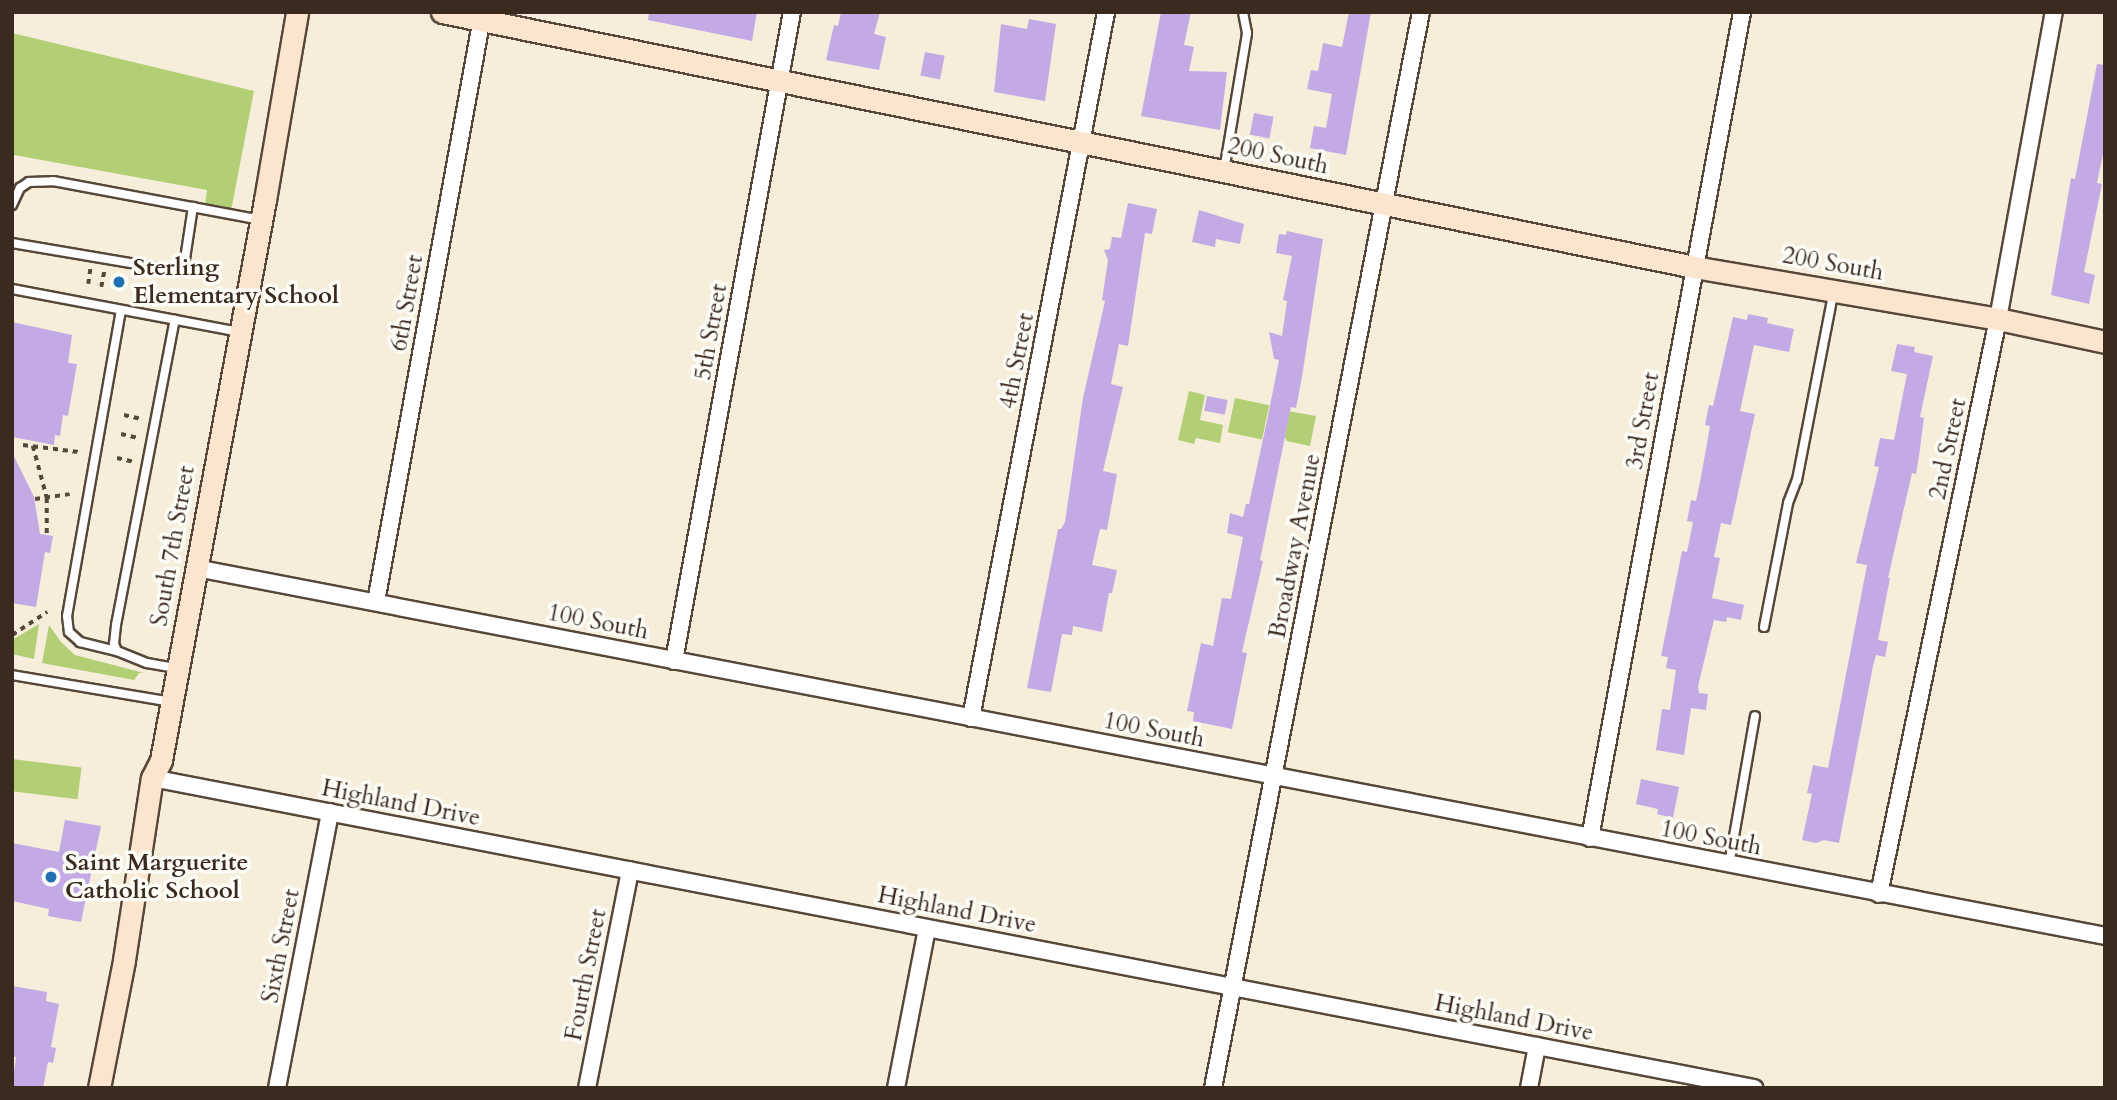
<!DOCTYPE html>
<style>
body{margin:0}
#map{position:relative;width:2117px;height:1100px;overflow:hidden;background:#f6eedb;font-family:Cardo,serif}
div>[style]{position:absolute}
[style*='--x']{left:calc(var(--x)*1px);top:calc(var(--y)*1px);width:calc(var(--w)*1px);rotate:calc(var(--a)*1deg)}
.green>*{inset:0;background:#b2cf76;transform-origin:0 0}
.building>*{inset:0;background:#c3aae5;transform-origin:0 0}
.path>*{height:3.5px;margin-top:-1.75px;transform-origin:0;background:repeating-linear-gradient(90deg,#57473a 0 5px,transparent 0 10px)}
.roads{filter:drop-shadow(2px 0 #57473a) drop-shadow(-2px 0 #57473a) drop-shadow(0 2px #57473a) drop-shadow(0 -2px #57473a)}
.lane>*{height:8px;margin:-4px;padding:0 4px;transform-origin:4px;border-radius:4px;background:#fff}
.street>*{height:16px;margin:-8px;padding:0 8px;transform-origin:8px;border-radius:8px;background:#fff}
.secondary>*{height:21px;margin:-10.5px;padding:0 10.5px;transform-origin:10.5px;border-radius:10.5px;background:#fce5cf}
.dots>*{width:19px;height:19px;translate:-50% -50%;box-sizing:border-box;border:4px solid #fdfcf7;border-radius:50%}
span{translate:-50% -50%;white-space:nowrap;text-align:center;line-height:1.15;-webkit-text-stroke:7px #fdfcf7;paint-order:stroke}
.street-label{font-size:24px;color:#3b2a1e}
.poi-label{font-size:24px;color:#3b2a1e;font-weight:700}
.left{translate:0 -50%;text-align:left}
.frame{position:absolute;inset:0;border:14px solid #3b2a1e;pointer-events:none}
</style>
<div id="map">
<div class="green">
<div style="clip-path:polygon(12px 33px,254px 91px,231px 211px,205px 205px,207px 190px,14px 155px,12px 162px)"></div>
<div style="clip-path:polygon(1189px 391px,1205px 395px,1200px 420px,1223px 425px,1220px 443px,1196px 438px,1194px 444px,1178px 440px)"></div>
<div style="left:1235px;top:398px;width:35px;height:35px;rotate:12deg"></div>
<div style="clip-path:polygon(1288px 411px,1316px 416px,1310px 446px,1287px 441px,1285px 438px)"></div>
<div style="clip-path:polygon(39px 624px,34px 659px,12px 654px,12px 640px)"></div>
<div style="clip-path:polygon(49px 625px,61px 642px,75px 655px,144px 673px,139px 673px,134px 680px,42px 663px)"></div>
<div style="left:12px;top:759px;width:70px;height:32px;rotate:7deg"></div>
</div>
<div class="building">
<div style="clip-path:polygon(649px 12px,757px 12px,752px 41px,648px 20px)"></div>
<div style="clip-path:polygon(841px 12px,880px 12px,874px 34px,886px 37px,879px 70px,826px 60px,834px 25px,838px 26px)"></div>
<div style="clip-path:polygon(1161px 12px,1191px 12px,1184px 45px,1194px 47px,1189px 71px,1227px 72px,1220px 130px,1141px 116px)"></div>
<div style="clip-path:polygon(1349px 12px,1371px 12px,1346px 155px,1310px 148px,1314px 126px,1326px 128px,1332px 94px,1307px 89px,1311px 70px,1318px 71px,1323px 43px,1342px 47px)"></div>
<div style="clip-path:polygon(1029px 19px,1056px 24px,1045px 101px,994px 92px,1001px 24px,1027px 29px)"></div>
<div style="left:925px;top:52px;width:20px;height:24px;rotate:11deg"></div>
<div style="clip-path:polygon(2097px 64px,2105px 65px,2105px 144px,2097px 183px,2102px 184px,2084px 272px,2095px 275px,2089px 304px,2051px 295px,2071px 178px,2075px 179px)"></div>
<div style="left:1254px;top:113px;width:20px;height:22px;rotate:11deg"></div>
<div style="clip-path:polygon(1128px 203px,1157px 209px,1152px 234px,1145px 233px,1128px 346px,1119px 344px,1111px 384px,1123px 387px,1103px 471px,1117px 474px,1107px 530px,1100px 529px,1092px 565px,1117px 570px,1112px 593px,1109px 593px,1102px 632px,1073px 626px,1072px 635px,1062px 634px,1051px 692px,1027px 688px,1058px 529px,1061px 529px,1065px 522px,1083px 398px,1105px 301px,1102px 300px,1108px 260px,1104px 250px,1110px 249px,1112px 237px,1121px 238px)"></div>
<div style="clip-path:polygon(1199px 210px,1244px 224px,1240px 244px,1216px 239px,1215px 247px,1192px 242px)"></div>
<div style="clip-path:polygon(1287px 231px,1323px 239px,1302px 377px,1296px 408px,1291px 407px,1260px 560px,1263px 561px,1242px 652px,1247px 653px,1232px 729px,1193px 721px,1194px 712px,1187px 711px,1201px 643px,1213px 646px,1222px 598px,1231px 599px,1243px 537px,1227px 533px,1230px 513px,1243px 517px,1246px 504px,1249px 504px,1268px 416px,1279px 360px,1274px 359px,1269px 332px,1282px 336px,1287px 301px,1283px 300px,1292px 256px,1276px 253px,1279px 234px,1286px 235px)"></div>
<div style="clip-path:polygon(1748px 314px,1768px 318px,1767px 323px,1794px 329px,1789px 352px,1754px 345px,1740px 411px,1755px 414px,1731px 525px,1721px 523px,1714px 557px,1720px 558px,1712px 598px,1744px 605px,1741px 620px,1727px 617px,1726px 622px,1714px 620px,1698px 686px,1699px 693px,1708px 694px,1706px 710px,1691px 708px,1684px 755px,1656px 750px,1662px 709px,1670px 710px,1676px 670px,1666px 668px,1668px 657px,1661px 656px,1682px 551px,1687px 552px,1693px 522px,1687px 521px,1691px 500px,1696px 501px,1701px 477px,1710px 426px,1705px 425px,1709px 405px,1713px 406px,1733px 317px,1747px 320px)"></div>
<div style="clip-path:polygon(12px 322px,72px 335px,68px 363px,77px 364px,68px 416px,63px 415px,60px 436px,55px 435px,54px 445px,12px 437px)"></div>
<div style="clip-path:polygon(1897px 344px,1915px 347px,1914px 352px,1933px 356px,1920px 417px,1924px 418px,1919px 456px,1916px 474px,1912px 473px,1888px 578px,1890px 578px,1878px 640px,1888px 642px,1885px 657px,1876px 655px,1873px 666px,1839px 843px,1824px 840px,1816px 843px,1802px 840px,1812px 794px,1807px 793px,1813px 765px,1828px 768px,1867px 565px,1856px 563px,1879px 467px,1874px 466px,1880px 438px,1894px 440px,1907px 374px,1891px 371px)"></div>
<div style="left:1207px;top:396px;width:21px;height:15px;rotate:11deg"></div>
<div style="clip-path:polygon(12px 452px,34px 497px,40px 534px,53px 536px,50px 553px,45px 552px,36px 607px,12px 603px)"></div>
<div style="clip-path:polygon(1641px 779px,1679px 787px,1673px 818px,1657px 814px,1658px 809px,1636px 804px)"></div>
<div style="clip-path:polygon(65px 820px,101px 826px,81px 922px,48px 916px,49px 909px,12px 901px,12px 843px,59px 852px)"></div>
<div style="clip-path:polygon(12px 986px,47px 992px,46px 1001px,59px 1004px,51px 1047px,56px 1048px,53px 1063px,48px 1062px,43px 1088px,12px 1088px,16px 1057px,12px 1056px)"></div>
</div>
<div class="path">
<div style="--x:88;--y:284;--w:15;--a:-82"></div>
<div style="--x:101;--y:287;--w:16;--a:-79"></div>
<div style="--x:124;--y:415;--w:18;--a:13"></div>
<div style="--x:121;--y:434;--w:18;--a:13"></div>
<div style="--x:23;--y:445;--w:56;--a:7.1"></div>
<div style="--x:33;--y:446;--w:54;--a:74.9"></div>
<div style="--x:47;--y:498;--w:37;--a:90"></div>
<div style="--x:117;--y:458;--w:18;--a:13"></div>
<div style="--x:35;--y:499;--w:35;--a:-8"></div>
<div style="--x:12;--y:635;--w:42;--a:-33.3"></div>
</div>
<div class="roads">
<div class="lane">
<div style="--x:1224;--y:171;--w:140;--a:-80.5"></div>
<div style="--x:1247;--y:33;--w:21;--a:-101"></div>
<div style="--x:12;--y:205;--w:19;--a:-65"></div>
<div style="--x:20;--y:188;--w:11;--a:-34"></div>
<div style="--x:29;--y:182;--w:24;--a:-2"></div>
<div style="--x:53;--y:181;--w:212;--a:10.6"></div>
<div style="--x:12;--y:243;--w:173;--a:9.6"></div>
<div style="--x:183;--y:272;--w:66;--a:-81.3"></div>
<div style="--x:12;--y:289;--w:231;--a:10.7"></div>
<div style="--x:121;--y:310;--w:311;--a:100"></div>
<div style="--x:67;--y:616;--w:16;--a:83"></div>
<div style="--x:69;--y:632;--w:15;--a:42"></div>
<div style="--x:80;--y:642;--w:38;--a:14"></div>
<div style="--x:117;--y:651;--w:32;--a:22"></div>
<div style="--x:147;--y:663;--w:28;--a:10"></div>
<div style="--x:1764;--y:627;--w:126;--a:-79"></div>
<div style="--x:1788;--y:503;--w:25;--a:-69"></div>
<div style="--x:1797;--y:480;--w:189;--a:-79"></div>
<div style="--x:117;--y:651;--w:8;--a:-113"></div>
<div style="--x:114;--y:644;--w:19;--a:-84"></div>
<div style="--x:116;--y:625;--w:311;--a:-79.1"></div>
<div style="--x:12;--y:675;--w:161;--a:9.6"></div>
<div style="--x:1729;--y:865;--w:151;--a:-80.1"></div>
</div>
<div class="street">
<div style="--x:196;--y:568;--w:1944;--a:10.91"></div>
<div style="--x:376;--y:602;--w:600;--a:-79.72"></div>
<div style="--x:674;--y:661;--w:660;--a:-79.7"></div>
<div style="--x:971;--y:718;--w:719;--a:-79.17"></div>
<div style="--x:152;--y:778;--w:1632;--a:10.95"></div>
<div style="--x:1590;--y:838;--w:840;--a:-79.57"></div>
<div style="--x:1879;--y:894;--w:587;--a:-78.31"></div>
<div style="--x:1998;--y:319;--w:312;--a:-79.7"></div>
<div style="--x:277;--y:1088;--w:281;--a:-79.1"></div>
<div style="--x:587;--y:1088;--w:222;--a:-78.8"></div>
<div style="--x:896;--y:1088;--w:163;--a:-79"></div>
<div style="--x:1213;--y:1088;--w:1096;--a:-79.06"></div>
<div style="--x:1529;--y:1088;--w:43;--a:-79.2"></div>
</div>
<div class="secondary">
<div style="--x:442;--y:12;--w:1278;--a:11.51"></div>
<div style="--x:1694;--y:267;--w:308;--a:9.7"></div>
<div style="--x:1998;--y:319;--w:109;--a:12.1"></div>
<div style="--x:99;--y:1088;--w:130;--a:-78.9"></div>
<div style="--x:124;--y:960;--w:184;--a:-81.3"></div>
<div style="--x:152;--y:778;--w:20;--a:-63"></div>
<div style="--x:161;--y:760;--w:570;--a:-79.48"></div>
<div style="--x:265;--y:200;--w:191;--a:-80.3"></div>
</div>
</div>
<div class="dots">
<div style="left:119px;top:282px;background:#1f6fb2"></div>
<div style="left:51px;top:877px;background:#1f6fb2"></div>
</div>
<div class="street-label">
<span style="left:1278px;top:156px;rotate:12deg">200 South</span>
<span style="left:1833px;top:264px;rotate:10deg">200 South</span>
<span style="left:407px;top:303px;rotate:-80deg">6th Street</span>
<span style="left:711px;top:332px;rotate:-80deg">5th Street</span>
<span style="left:1017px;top:361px;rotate:-79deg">4th Street</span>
<span style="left:1643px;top:421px;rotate:-80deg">3rd Street</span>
<span style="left:1948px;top:449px;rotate:-78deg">2nd Street</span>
<span style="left:173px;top:546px;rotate:-80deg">South 7th Street</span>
<span style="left:1295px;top:546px;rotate:-79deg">Broadway Avenue</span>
<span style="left:598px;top:622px;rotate:11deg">100 South</span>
<span style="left:1154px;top:730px;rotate:11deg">100 South</span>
<span style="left:401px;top:803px;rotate:11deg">Highland Drive</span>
<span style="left:1711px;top:838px;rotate:11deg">100 South</span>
<span style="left:957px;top:910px;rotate:11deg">Highland Drive</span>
<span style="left:281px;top:946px;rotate:-79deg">Sixth Street</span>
<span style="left:586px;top:975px;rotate:-79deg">Fourth Street</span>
<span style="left:1514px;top:1018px;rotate:11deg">Highland Drive</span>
</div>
<div class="poi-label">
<span class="left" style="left:133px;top:282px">Sterling<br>Elementary School</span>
<span class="left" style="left:65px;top:877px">Saint Marguerite<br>Catholic School</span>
</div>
<div class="frame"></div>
</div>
